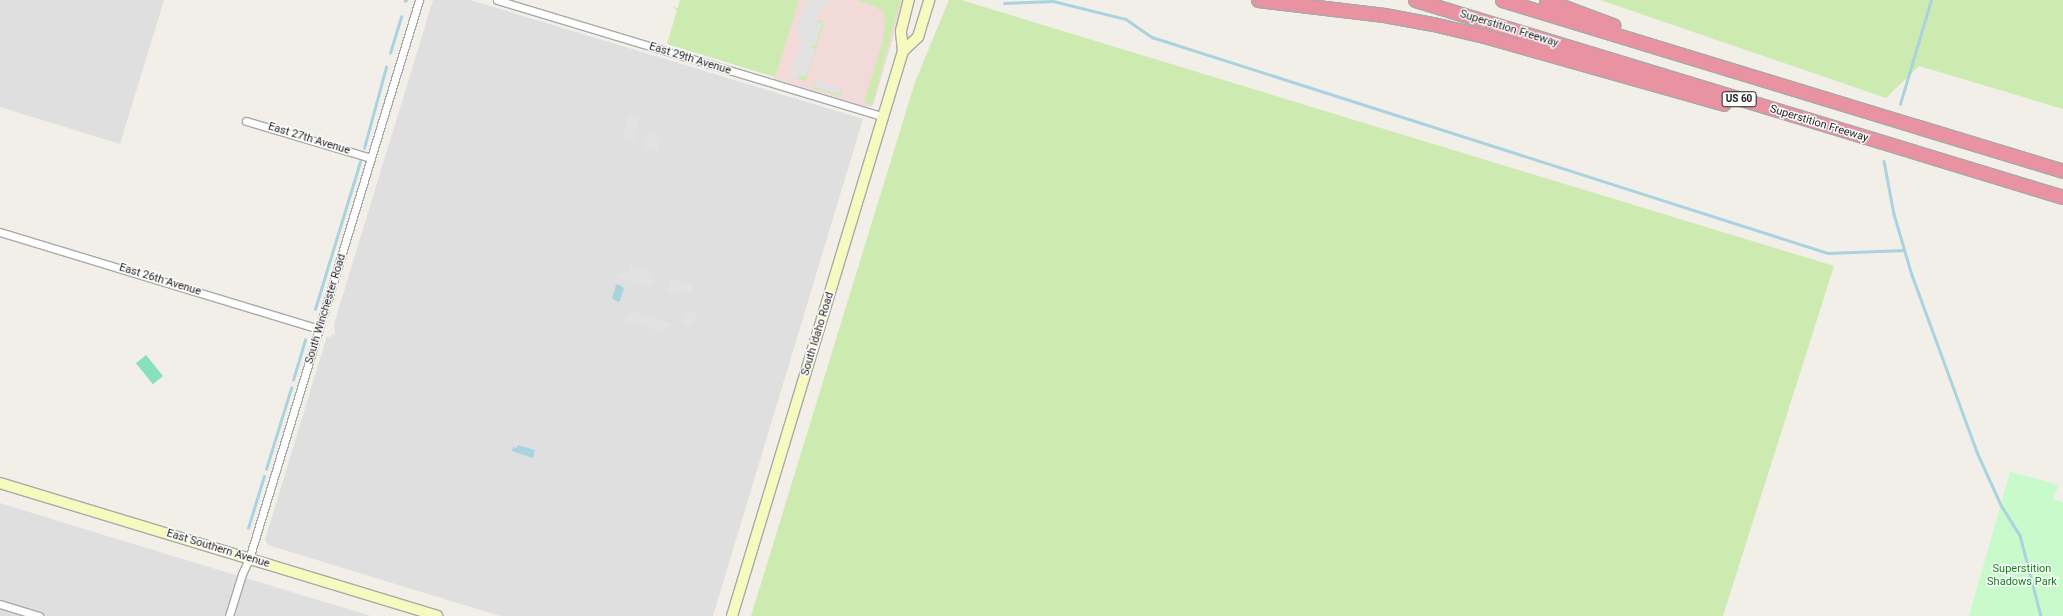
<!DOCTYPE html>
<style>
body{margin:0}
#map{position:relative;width:2063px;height:616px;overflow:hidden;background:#f2efe9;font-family:Roboto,sans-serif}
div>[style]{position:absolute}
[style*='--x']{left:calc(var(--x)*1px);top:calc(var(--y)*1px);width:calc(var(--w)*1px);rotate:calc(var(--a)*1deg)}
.residential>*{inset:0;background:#e0dfdf}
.commercial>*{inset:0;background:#f2dad9}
.grass>*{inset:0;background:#cdebb0}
.park>*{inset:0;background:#c8facc}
.pitch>*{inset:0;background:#88e0be;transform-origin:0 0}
.parking>*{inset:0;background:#e2e2e2;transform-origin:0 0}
.water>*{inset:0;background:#aad3df}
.stream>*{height:2.5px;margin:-1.25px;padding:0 1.25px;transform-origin:1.25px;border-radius:1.25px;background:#aad3df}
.roads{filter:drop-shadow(1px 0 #a9a9a9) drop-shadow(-1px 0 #a9a9a9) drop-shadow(0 1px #a9a9a9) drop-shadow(0 -1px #a9a9a9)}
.minor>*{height:7px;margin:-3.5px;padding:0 3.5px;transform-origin:3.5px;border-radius:3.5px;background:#fff}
.secondary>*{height:10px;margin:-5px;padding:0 5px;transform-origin:5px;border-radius:5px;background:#f7fabf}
.motorway>*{height:13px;margin:-6.5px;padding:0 6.5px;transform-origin:6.5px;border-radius:6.5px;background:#e892a2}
span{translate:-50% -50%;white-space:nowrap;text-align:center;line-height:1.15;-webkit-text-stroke:3px #fff;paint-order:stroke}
.shield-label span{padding:1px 3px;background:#fff;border:1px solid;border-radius:3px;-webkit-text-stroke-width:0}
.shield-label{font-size:10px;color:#222;font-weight:700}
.street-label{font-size:11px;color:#222}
.park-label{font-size:11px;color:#0c8416}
</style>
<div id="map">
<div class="residential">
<div style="clip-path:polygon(0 0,164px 0,120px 144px,0 107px)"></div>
<div style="clip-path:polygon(433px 0,470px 0,863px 119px,713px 616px,500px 616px,268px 545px,265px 540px,327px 336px,331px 337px,332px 334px,335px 335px,334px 324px)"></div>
<div style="clip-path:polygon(0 503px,84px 529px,371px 616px,0 616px)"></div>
</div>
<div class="commercial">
<div style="clip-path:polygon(797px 0,904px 0,873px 106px,868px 107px,774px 79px)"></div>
</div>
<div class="grass">
<div style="clip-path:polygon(680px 0,799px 0,775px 77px,667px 44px,677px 10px,672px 7px,678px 8px)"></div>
<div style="clip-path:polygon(856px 0,901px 0,872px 105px,864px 103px,883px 40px,885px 25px,883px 20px,886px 18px,882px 9px,879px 10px,875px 6px)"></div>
<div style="clip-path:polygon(949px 0,961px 0,1834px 266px,1723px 616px,751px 616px,915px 82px)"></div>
<div style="clip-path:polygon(1600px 0,2063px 0,2063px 109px,1919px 66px,1886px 98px)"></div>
<div style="clip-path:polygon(819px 20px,824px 22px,806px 81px,798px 79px,800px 75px,806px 77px,815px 49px,809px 46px,822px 25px,816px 22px)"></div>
<div style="clip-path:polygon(815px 80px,814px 87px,838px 94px,842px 88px,840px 96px,812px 88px)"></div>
</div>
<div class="park">
<div style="clip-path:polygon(2010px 472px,2059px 485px,2053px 499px,2063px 503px,2063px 616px,1969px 616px)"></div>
</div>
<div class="pitch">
<div style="left:146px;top:355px;width:27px;height:13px;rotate:51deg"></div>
</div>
<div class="parking">
<div style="clip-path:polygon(812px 0,829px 0,827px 9px,820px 9px,816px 22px,822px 24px,815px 46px,809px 46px,815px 49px,806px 77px,800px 75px,798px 79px,790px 77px,802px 37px,796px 34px,805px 2px,812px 4px)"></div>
<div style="clip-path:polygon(816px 80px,841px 88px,839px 94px,814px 87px)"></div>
<div style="left:629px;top:114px;width:11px;height:25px;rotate:15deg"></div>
<div style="left:649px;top:132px;width:12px;height:16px;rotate:14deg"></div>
<div style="clip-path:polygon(631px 266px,652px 273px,651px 279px,658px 282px,650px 288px,618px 278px,616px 276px,622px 271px,629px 273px)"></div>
<div style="clip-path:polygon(671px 279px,693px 285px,691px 292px,683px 289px,674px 295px,662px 291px,671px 286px,669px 285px)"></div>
<div style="clip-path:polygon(686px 310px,697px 313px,692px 325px,683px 322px)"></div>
<div style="clip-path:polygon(630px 311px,661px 321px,672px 324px,662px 332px,622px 320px)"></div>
</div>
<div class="water">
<div style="clip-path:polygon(618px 284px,624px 288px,620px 301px,618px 302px,612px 298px,616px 285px)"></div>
<div style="clip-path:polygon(518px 445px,535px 450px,533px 458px,512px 451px,513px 447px,517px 448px)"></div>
</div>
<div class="stream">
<div style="--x:405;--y:1;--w:1;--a:-45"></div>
<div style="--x:1004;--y:3;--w:49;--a:-2.3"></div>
<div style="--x:1053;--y:1;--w:75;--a:13.9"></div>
<div style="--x:1126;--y:19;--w:32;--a:35"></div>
<div style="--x:1152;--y:37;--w:710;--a:17.72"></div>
<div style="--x:1828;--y:253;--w:76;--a:-2.3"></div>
<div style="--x:390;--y:53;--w:38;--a:-73"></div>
<div style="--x:1900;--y:104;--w:109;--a:-73.4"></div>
<div style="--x:364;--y:148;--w:84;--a:-74.8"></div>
<div style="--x:1884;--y:161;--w:54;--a:79.3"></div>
<div style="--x:1894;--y:214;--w:64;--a:73.6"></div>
<div style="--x:1912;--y:275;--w:189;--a:69.8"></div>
<div style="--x:1977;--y:452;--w:58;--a:65.6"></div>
<div style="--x:2001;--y:505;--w:36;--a:58"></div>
<div style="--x:2020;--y:535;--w:84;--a:75.5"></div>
<div style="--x:315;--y:309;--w:154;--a:-73"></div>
<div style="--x:293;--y:380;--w:42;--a:-73.3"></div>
<div style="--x:266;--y:469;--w:85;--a:-72.8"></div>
<div style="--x:248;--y:528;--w:54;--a:-72.9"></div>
</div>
<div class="roads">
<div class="minor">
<div style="--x:497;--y:0;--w:404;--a:16.8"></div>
<div style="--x:246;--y:121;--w:130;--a:16.5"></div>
<div style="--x:0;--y:232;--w:333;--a:16.9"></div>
<div style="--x:0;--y:604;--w:41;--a:17.1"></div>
<div style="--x:229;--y:616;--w:44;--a:-72.8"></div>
<div style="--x:242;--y:574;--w:17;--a:-65"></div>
<div style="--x:249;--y:559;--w:584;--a:-73.08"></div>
</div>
<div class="secondary">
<div style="--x:903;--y:51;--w:21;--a:-43"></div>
<div style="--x:918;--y:37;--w:39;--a:-73"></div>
<div style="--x:0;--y:483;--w:457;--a:16.9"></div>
<div style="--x:732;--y:616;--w:590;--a:-73.16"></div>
<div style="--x:903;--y:51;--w:20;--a:-96"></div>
<div style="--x:901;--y:31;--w:32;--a:-76"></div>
</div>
<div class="motorway">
<div style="--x:1258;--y:0;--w:127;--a:6.8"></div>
<div style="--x:1384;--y:15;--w:50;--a:10.4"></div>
<div style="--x:1433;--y:24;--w:52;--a:13.2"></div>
<div style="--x:1484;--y:36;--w:249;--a:15.8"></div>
<div style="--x:1415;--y:0;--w:677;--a:16.91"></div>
<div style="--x:1502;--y:0;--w:586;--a:16.95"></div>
<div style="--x:1546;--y:0;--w:72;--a:20.5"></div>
</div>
</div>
<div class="shield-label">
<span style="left:1739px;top:99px">US 60</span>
</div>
<div class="street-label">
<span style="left:1509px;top:29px;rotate:17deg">Superstition Freeway</span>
<span style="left:690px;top:59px;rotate:17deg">East 29th Avenue</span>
<span style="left:1819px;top:124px;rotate:17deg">Superstition Freeway</span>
<span style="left:309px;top:139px;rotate:17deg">East 27th Avenue</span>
<span style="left:160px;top:280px;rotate:17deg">East 26th Avenue</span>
<span style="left:326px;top:309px;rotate:-73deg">South Winchester Road</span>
<span style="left:818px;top:334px;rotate:-73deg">South Idaho Road</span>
<span style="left:218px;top:549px;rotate:17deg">East Southern Avenue</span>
</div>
<div class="park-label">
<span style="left:2022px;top:576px">Superstition<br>Shadows Park</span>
</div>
</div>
